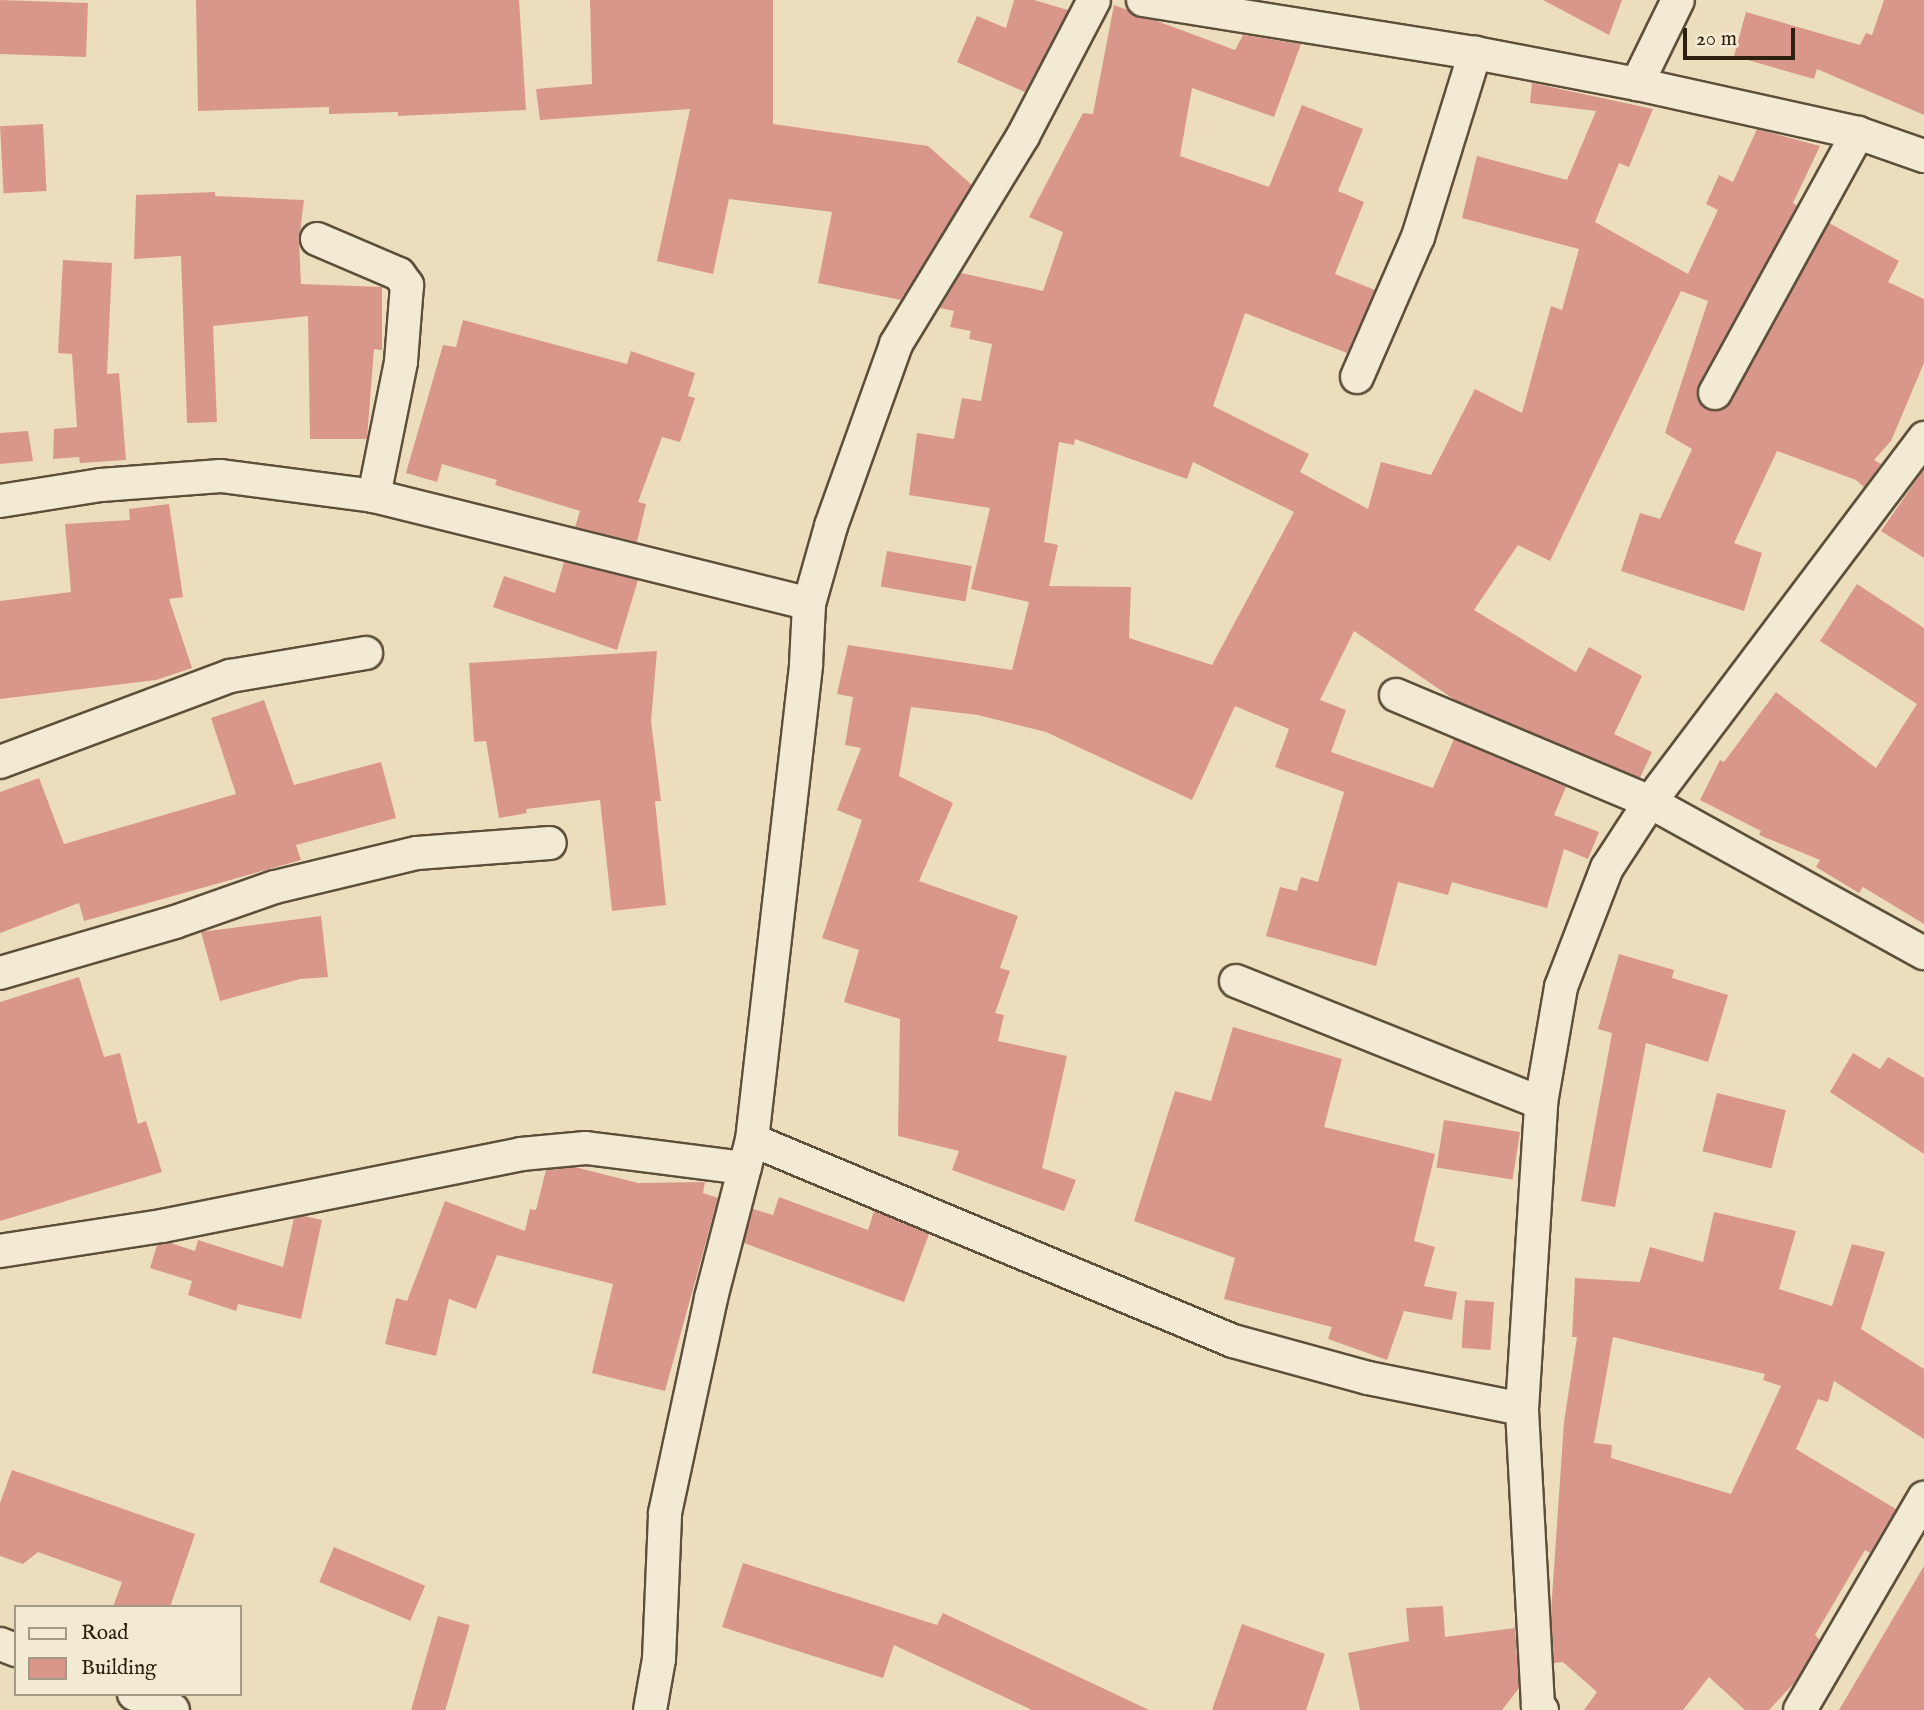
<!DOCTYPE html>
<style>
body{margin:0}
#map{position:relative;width:1924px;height:1710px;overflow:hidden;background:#ecdebd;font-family:"IM FELL English",serif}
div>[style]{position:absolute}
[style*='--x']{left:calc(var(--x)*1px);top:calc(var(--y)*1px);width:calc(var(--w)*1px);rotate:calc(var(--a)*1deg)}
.building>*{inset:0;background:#d9978c;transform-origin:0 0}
.roads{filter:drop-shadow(2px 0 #5d4f39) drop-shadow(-2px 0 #5d4f39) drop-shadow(0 2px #5d4f39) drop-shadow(0 -2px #5d4f39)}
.street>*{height:32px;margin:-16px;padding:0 16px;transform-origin:16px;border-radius:16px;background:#f3ead4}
span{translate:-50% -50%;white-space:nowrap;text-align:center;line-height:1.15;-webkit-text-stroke:5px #f3ead4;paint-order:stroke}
.legend{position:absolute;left:14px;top:1605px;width:228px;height:91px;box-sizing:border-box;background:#f3ead4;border:2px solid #a49984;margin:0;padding:9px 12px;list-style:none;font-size:21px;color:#2d1f0d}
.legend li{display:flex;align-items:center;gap:14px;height:35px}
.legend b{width:35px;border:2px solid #a49984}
.scale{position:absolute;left:1683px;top:28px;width:112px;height:32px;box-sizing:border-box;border:4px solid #2d1f0d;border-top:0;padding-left:9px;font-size:21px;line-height:24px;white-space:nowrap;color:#2d1f0d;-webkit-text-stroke:5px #f3ead4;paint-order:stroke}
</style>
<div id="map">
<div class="building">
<div style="left:0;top:0;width:88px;height:54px;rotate:2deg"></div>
<div style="clip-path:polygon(196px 0,519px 0,526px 110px,398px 116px,398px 112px,329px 114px,329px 107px,198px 111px)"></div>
<div style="clip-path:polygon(590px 0,773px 0,773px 124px,928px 146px,972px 185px,901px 300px,818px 283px,832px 212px,729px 199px,713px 274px,657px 261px,690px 109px,540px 120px,536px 89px,592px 84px)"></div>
<div style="clip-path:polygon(1014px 0,1034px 0,1068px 10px,1025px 92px,957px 62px,977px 16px,1006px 28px)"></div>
<div style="clip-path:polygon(1543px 0,1622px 0,1609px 35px)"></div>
<div style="clip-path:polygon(1884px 0,1924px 0,1924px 115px,1817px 69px,1814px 79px,1734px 56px,1746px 12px,1860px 45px,1866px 33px,1872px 35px)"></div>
<div style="clip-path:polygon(evenodd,1114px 5px,1235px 50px,1243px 35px,1301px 44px,1274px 117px,1192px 88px,1180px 156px,1269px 187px,1302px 105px,1363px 129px,1338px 191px,1364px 202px,1335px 274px,1375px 290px,1347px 353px,1245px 313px,1213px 406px,1309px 454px,1300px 472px,1368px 509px,1381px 462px,1431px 475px,1475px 389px,1522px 413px,1551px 306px,1562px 310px,1579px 249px,1462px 218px,1477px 156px,1567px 180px,1596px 111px,1530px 103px,1532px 83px,1653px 109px,1629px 167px,1619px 163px,1595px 222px,1688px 274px,1718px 210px,1706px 204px,1719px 175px,1733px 182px,1757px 129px,1820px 146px,1793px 203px,1797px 206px,1699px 384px,1697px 394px,1706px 409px,1716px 411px,1731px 402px,1829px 223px,1899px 261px,1888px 282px,1924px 299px,1924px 363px,1891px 441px,1874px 460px,1881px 464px,1864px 487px,1856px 480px,1777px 451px,1734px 543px,1762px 553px,1744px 611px,1621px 571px,1640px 513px,1660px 519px,1692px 449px,1665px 433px,1708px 301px,1681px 291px,1550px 561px,1518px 545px,1474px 610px,1576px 672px,1589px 647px,1642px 676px,1614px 734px,1652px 752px,1640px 778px,1455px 700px,1354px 631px,1320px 700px,1346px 710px,1331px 752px,1433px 788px,1454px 739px,1566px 787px,1554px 815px,1599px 832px,1588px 859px,1564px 849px,1547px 908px,1452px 882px,1448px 895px,1398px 882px,1376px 966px,1266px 936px,1280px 887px,1297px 891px,1301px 877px,1318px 882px,1344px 792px,1275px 767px,1289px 729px,1235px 706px,1192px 800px,1046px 732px,978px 715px,911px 707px,899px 776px,953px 803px,919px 881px,1018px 916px,1000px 968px,1010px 971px,995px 1013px,1004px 1015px,998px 1041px,1067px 1056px,1042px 1168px,1076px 1180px,1064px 1211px,952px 1170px,959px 1151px,898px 1136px,900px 1019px,844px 1002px,859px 950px,822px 938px,862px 820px,837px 810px,861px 748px,845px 745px,853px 697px,837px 694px,848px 645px,1012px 670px,1029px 602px,971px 589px,990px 508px,909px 495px,917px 433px,954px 439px,962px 398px,981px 401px,992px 344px,969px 339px,971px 331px,950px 327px,954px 311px,940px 308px,961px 273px,1043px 291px,1063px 232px,1029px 217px,1083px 113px,1093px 114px,1114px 5px,1075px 439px,1187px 479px,1193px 462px,1294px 512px,1212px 665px,1129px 638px,1131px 587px,1049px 586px,1058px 545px,1044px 542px,1059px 442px,1074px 445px,1075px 439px)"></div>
<div style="left:43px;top:124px;width:67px;height:43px;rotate:87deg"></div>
<div style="clip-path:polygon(215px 192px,215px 196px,304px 200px,299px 241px,301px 284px,382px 287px,382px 350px,374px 349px,367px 439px,310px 439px,308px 316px,213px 326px,217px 422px,187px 423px,181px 256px,134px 259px,136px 195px)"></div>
<div style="clip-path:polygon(63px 260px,112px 263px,107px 374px,119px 373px,126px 460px,80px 463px,79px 457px,53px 459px,54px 429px,77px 427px,72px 354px,58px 353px)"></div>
<div style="clip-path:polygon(463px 320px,627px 364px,631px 351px,695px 373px,688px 396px,695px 398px,680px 442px,662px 437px,638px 502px,646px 504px,637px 542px,575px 527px,580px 511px,495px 485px,497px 480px,442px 464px,437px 482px,406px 473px,443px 345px,456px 347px)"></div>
<div style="clip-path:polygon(28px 431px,33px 461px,0 464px,0 433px)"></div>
<div style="clip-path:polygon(1924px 469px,1924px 558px,1881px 531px)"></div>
<div style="clip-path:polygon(169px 504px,183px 597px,169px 599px,192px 668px,156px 680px,0 699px,0 601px,71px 592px,65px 524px,130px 520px,129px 509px)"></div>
<div style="left:887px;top:551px;width:86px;height:36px;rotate:10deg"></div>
<div style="clip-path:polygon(564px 562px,638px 580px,617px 650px,493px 607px,504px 576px,555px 593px)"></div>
<div style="clip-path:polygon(1857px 584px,1924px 628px,1924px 924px,1863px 887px,1859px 893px,1816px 867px,1820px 860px,1759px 835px,1761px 831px,1700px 800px,1720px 760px,1724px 762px,1776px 692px,1876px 768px,1917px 704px,1820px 641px)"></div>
<div style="clip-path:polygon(657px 651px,651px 721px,661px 801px,655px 801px,666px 905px,612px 911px,600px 800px,526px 809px,527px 813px,499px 818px,486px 741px,474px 742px,469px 663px)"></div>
<div style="clip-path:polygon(264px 700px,294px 785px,381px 762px,396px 818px,296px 845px,301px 860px,84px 921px,79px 903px,0 933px,0 792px,39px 778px,64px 844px,236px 794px,211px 718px)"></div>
<div style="clip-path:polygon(321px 916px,328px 977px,300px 979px,220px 1001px,201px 932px)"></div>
<div style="clip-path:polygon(1619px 954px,1674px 970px,1672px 978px,1728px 995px,1708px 1062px,1646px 1043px,1615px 1207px,1581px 1201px,1612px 1033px,1598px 1029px)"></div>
<div style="clip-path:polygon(79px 977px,104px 1057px,120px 1053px,138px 1124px,146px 1121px,162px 1172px,0 1221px,0 1002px)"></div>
<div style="clip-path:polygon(1233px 1027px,1342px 1059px,1324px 1127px,1435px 1154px,1414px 1241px,1435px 1247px,1424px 1286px,1457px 1292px,1452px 1320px,1404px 1311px,1387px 1360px,1328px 1339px,1332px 1327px,1224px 1299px,1235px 1258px,1134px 1221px,1175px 1091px,1211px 1101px)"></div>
<div style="clip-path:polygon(1853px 1053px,1880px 1069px,1888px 1057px,1924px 1078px,1924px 1154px,1830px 1092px)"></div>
<div style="left:1717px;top:1093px;width:71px;height:60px;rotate:14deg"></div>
<div style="left:1444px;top:1120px;width:77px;height:48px;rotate:9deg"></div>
<div style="clip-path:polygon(575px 1167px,638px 1183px,705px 1182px,703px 1193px,718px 1198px,665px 1391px,592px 1373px,613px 1284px,497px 1255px,476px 1309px,449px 1299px,436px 1356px,385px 1344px,396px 1298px,407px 1301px,445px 1201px,525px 1231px,530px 1209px,536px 1210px,546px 1170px)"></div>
<div style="clip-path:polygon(779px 1197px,868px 1230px,874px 1211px,929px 1234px,904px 1302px,744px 1243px,753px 1209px,773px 1215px)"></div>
<div style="clip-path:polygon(evenodd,1714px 1212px,1796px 1231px,1779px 1289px,1832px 1306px,1852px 1244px,1885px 1252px,1861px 1329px,1924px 1369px,1924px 1439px,1834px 1381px,1828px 1402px,1818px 1399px,1796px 1449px,1896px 1509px,1870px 1553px,1865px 1550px,1815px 1635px,1820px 1640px,1796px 1681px,1769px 1710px,1745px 1710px,1709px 1677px,1683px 1710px,1584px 1710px,1597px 1692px,1563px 1662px,1554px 1663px,1551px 1612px,1564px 1422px,1577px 1337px,1572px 1337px,1575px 1278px,1640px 1282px,1650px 1247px,1703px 1262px,1714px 1212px,1613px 1337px,1765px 1374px,1763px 1380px,1781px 1386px,1731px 1494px,1611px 1458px,1612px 1445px,1594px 1443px,1613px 1337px)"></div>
<div style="clip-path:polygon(304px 1216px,322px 1220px,301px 1319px,238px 1304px,236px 1311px,188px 1295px,192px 1281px,150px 1268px,157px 1245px,171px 1243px,195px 1251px,198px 1240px,283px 1267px,294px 1218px)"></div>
<div style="left:1465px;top:1300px;width:29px;height:48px;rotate:4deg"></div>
<div style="clip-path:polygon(12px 1470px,195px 1534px,170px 1607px,113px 1607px,122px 1582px,38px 1552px,23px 1564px,0 1556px,0 1503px)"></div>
<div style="left:334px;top:1547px;width:99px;height:38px;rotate:23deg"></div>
<div style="clip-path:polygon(743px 1563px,937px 1625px,943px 1613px,1149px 1710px,1032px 1710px,894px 1645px,883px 1678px,722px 1627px)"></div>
<div style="clip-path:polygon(1924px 1566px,1924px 1710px,1839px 1710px)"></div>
<div style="clip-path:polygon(1443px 1606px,1445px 1637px,1515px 1628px,1519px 1688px,1502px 1710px,1360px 1710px,1348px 1653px,1409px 1641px,1406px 1608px)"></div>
<div style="left:438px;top:1616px;width:33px;height:98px;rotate:16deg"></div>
<div style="clip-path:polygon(1242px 1624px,1325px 1654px,1306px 1710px,1212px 1710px)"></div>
</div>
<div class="roads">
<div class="street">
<div style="--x:1143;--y:0;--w:336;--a:9.1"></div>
<div style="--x:1475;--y:53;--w:165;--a:10.8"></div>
<div style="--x:1637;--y:84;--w:226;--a:12.5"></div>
<div style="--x:1858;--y:133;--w:70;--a:19.2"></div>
<div style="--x:1637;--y:84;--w:93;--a:-64"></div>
<div style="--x:317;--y:239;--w:89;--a:23.1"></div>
<div style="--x:399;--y:274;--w:14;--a:54"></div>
<div style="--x:407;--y:285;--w:77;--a:94.5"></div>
<div style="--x:401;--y:362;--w:137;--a:101.4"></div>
<div style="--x:1357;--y:377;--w:153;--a:-66.5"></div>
<div style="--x:1418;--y:237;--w:193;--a:-72.8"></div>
<div style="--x:1715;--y:393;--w:297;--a:-61.2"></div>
<div style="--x:0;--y:501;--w:102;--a:-9"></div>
<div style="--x:101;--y:485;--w:120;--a:-4.3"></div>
<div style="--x:221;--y:476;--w:154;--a:7.4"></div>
<div style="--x:374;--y:496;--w:448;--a:13.9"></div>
<div style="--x:1396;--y:695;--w:276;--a:22.8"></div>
<div style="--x:1650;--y:802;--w:313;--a:28.9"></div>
<div style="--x:0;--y:762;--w:246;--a:-20.5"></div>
<div style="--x:230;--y:676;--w:138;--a:-9.6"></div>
<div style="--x:0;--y:973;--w:182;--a:-16.2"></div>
<div style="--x:175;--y:922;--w:106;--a:-19.3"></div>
<div style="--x:275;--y:887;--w:146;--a:-13.5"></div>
<div style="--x:417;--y:853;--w:133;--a:-4.3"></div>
<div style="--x:1236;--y:981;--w:328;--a:21.8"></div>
<div style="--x:752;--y:1140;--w:521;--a:22.68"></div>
<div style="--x:1233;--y:1341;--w:140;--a:15.3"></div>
<div style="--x:1368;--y:1378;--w:157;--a:11.4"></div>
<div style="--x:0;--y:1251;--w:164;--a:-8.8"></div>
<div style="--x:162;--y:1226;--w:366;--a:-11.3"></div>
<div style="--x:521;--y:1154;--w:65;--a:-5.3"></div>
<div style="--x:586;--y:1148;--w:160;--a:7.2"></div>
<div style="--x:0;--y:1644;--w:17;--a:21"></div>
<div style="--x:134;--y:1694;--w:42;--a:22.3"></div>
<div style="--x:650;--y:1710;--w:52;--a:-80"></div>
<div style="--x:659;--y:1659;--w:146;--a:-87.6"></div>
<div style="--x:665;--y:1513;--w:220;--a:-77.9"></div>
<div style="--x:711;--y:1298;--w:163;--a:-75.5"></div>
<div style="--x:752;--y:1140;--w:479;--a:-83.5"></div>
<div style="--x:806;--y:664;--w:60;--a:-87.1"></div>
<div style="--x:809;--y:604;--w:81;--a:-74.2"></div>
<div style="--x:831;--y:526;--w:193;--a:-70.3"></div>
<div style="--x:896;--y:344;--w:244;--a:-58.6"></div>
<div style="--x:1023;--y:136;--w:153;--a:-62.4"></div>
<div style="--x:1542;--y:1710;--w:6;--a:-135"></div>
<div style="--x:1538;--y:1706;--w:297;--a:-93.1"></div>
<div style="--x:1522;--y:1409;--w:307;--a:-86.4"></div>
<div style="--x:1541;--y:1103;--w:118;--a:-80.2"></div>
<div style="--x:1561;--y:987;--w:128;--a:-68.9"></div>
<div style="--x:1607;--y:868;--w:79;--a:-56.9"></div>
<div style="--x:1650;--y:802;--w:456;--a:-53"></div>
<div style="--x:1800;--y:1710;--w:246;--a:-59.7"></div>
</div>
</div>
<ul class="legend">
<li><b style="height:9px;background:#f3ead4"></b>Road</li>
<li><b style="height:19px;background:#d9978c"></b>Building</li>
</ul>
<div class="scale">20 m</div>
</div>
